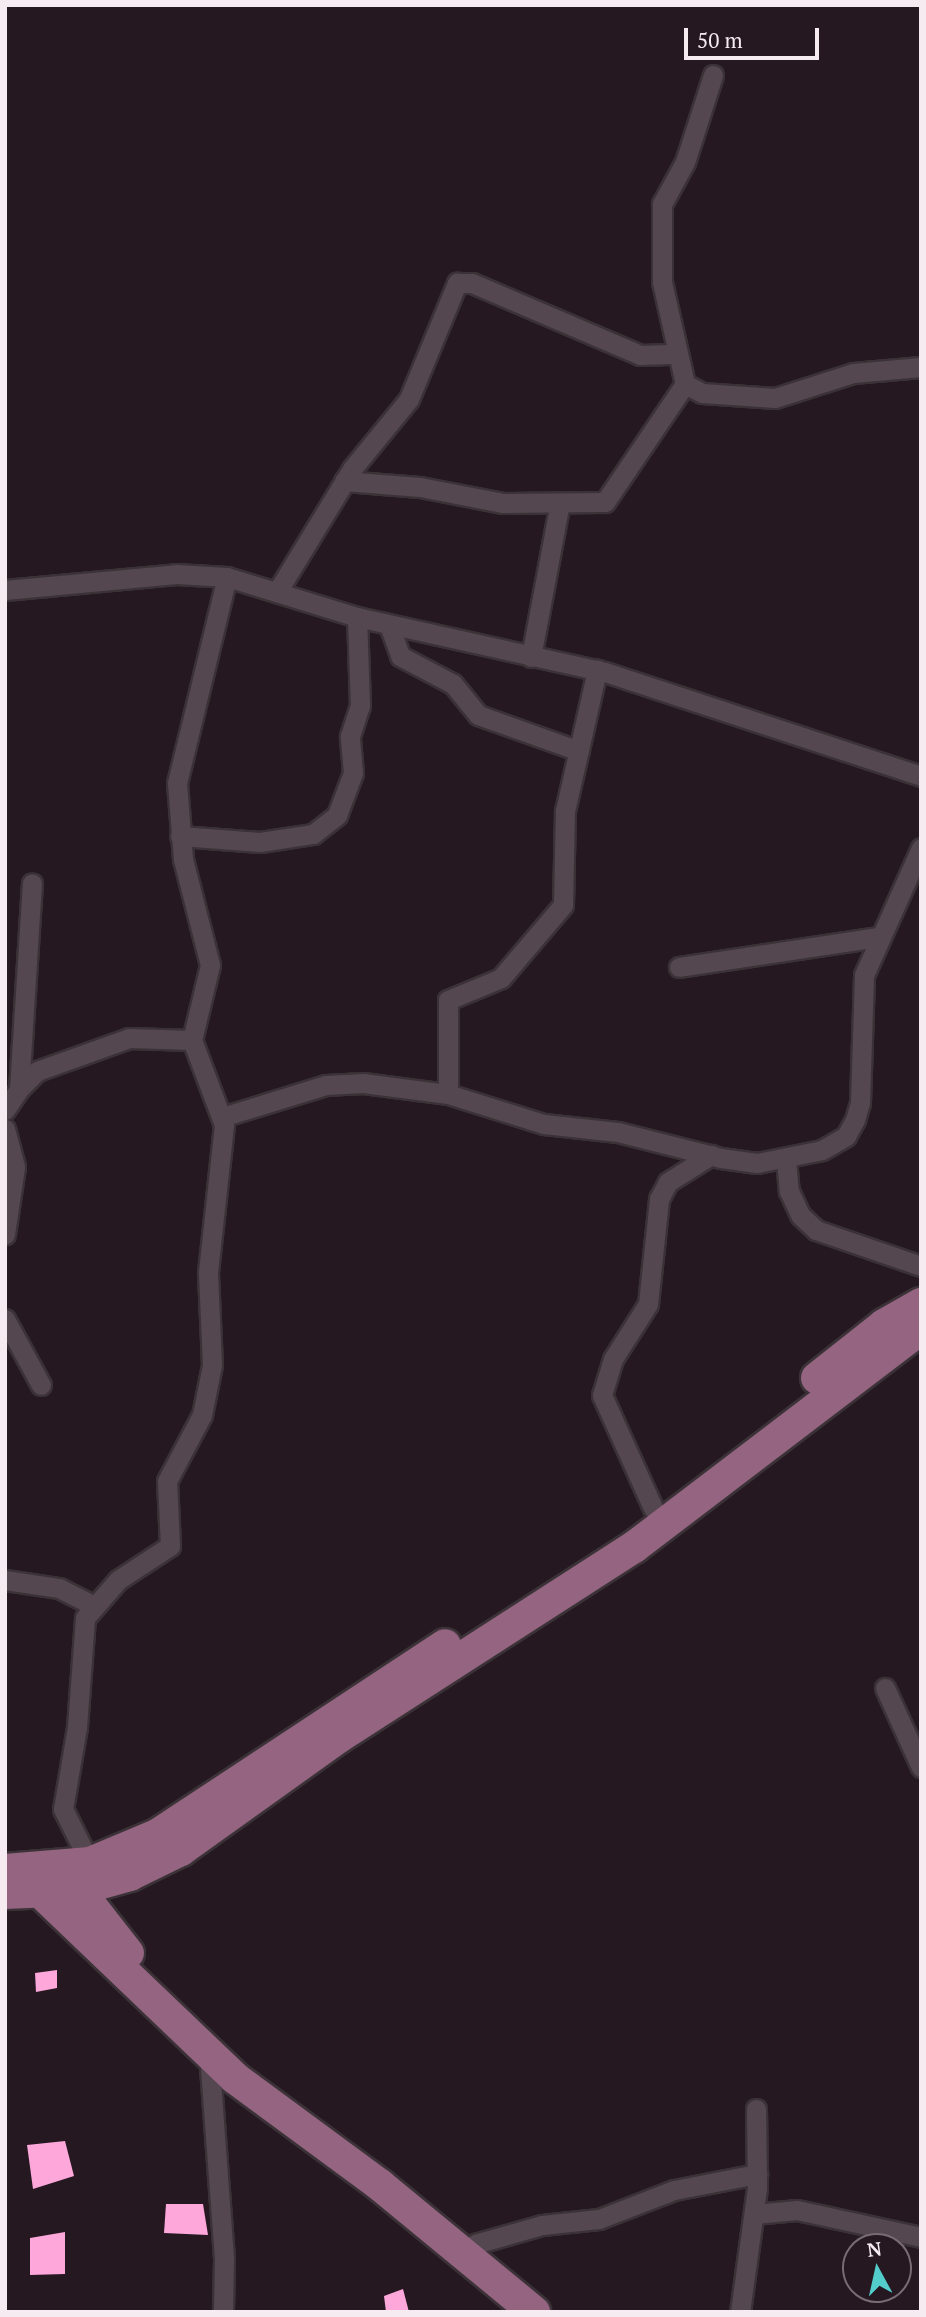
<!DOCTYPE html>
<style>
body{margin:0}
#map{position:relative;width:926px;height:2317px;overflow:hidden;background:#251820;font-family:"PT Serif",serif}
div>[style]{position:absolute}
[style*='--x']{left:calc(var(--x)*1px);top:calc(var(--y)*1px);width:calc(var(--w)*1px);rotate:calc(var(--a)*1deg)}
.building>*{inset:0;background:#fda7db}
.roads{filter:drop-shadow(2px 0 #3b3237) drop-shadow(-2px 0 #3b3237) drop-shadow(0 2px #3b3237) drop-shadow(0 -2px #3b3237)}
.minor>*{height:19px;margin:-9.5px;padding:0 9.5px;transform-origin:9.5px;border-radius:9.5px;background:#55474f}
.primary>*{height:32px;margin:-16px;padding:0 16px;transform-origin:16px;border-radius:16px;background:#946481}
span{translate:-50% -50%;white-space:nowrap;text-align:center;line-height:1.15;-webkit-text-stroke:7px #251820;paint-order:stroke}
.frame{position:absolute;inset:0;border:7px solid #f5ebf0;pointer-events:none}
.north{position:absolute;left:842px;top:2233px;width:70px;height:70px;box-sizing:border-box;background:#251820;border:2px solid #786c73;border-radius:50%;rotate:352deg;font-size:19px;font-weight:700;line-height:28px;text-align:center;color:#f5ebf0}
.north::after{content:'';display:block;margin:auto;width:24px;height:32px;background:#53cdcb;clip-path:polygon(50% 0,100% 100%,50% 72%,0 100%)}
.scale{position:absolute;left:684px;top:28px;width:135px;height:32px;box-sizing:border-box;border:4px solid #f5ebf0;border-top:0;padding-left:9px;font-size:21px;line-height:24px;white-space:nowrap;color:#f5ebf0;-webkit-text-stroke:5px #251820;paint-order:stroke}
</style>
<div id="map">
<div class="building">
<div style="clip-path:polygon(57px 1970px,57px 1988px,36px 1992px,35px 1973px)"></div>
<div style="clip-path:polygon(65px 2141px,74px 2176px,33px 2189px,27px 2145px)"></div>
<div style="clip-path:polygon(166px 2204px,203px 2204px,208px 2235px,164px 2233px)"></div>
<div style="clip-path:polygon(65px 2232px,65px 2274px,30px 2275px,30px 2238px)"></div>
<div style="clip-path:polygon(403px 2289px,409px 2312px,386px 2312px,384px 2296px)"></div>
</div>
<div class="roads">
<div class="minor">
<div style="--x:713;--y:75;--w:91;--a:107.8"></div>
<div style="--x:685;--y:162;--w:48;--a:118.7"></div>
<div style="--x:662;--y:204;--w:78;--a:90"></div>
<div style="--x:662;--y:282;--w:105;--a:77.3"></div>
<div style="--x:685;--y:384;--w:19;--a:28"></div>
<div style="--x:702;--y:393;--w:73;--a:3.9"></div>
<div style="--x:775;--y:398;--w:82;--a:-17.8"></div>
<div style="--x:853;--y:373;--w:68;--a:-5"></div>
<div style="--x:344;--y:481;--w:76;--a:4.5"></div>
<div style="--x:420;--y:487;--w:85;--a:10.9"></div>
<div style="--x:503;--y:503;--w:102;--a:-0.6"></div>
<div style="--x:605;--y:502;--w:143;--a:-55.9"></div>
<div style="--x:5;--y:590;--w:172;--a:-5.3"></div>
<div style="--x:176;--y:574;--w:51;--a:3.4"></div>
<div style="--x:227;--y:577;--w:136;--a:17.1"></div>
<div style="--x:357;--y:617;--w:254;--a:12.5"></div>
<div style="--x:605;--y:672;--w:333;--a:18.2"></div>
<div style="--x:277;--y:592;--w:144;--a:-58.6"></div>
<div style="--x:352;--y:469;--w:90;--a:-50.8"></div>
<div style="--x:409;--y:399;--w:126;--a:-67.5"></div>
<div style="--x:457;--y:283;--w:15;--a:0"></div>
<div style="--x:472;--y:283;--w:183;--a:23.2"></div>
<div style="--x:640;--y:355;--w:36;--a:-2"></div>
<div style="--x:389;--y:625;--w:33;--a:70"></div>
<div style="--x:400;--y:656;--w:60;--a:27.8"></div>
<div style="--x:453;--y:684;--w:40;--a:51"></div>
<div style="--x:478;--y:715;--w:107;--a:19.6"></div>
<div style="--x:531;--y:657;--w:153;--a:-79.4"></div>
<div style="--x:180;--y:836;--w:80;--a:4.3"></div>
<div style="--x:260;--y:842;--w:54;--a:-8.6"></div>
<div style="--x:313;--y:834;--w:31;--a:-38"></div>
<div style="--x:337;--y:815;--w:45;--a:-69.1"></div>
<div style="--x:353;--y:773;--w:37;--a:-95"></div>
<div style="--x:350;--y:736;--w:32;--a:-72"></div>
<div style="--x:360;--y:706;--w:89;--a:-91.9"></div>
<div style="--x:679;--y:967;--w:201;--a:-8.6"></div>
<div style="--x:19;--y:1089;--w:25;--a:-45"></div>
<div style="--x:37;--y:1071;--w:98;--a:-19.7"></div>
<div style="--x:129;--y:1038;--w:63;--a:1.8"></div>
<div style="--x:448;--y:1094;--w:94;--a:-90"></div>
<div style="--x:448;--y:1000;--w:57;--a:-22.5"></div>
<div style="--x:501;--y:978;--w:96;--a:-49.7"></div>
<div style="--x:563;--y:905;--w:94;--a:-88.8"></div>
<div style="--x:565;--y:811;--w:145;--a:-77.2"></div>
<div style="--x:5;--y:1110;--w:25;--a:-56"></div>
<div style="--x:19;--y:1089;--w:206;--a:-86.4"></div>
<div style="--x:222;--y:1117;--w:109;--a:-17.1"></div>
<div style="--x:326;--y:1085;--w:37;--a:-3"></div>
<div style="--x:363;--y:1083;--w:86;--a:7.4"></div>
<div style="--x:448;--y:1094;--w:101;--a:17.4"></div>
<div style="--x:544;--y:1124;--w:74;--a:6.2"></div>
<div style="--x:618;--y:1132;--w:106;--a:14.2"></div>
<div style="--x:721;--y:1158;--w:36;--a:8"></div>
<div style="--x:757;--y:1163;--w:66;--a:-11.3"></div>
<div style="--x:822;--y:1150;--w:28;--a:-30"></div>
<div style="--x:846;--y:1136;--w:18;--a:-61"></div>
<div style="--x:855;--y:1120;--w:18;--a:-74"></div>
<div style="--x:860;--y:1103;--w:128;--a:-88.2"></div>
<div style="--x:864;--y:975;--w:139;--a:-65.8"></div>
<div style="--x:5;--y:1129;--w:39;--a:75"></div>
<div style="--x:15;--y:1167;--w:68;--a:98.5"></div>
<div style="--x:786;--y:1159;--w:32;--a:85"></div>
<div style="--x:789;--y:1191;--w:26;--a:65"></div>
<div style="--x:800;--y:1215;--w:22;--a:43"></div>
<div style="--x:816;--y:1230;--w:111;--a:18.9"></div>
<div style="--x:5;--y:1319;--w:75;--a:61.4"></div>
<div style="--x:653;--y:1508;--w:124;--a:-114.3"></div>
<div style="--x:602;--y:1395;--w:38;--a:-73"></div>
<div style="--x:613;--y:1359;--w:65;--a:-57.5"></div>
<div style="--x:648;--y:1304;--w:106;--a:-84"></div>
<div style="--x:659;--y:1199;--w:19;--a:-62"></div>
<div style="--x:668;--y:1182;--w:51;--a:-32.1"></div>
<div style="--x:5;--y:1580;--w:55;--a:8.4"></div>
<div style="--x:59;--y:1588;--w:37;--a:27"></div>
<div style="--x:885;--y:1688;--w:87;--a:65.5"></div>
<div style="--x:90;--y:1863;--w:60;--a:-116.6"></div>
<div style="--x:63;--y:1809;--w:83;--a:-80.3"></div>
<div style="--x:77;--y:1727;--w:109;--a:-85.8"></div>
<div style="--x:85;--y:1618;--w:50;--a:-49"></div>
<div style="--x:118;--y:1580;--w:62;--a:-33.2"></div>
<div style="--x:170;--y:1546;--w:65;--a:-92.6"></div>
<div style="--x:167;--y:1481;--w:75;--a:-62.1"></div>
<div style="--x:202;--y:1415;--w:51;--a:-78.7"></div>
<div style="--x:212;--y:1365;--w:93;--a:-92.5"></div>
<div style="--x:208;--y:1272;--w:148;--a:-83.8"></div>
<div style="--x:224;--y:1125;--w:91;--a:-110.6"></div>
<div style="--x:192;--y:1040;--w:77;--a:-76.5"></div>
<div style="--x:210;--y:965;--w:109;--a:-104.3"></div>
<div style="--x:183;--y:859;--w:76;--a:-94.5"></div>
<div style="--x:177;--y:783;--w:212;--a:-76.4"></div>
<div style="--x:209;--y:2054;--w:206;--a:85.8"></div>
<div style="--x:224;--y:2259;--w:53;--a:91.1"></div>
<div style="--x:754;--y:2214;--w:43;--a:-5.3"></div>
<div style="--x:797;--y:2210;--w:127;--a:12.3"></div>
<div style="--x:475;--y:2244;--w:70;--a:-15.8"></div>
<div style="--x:542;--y:2225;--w:57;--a:-6"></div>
<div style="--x:599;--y:2219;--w:80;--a:-21.1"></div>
<div style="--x:674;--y:2190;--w:85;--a:-10.9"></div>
<div style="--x:740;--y:2312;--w:125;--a:-82.2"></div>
<div style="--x:757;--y:2188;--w:79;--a:-90.7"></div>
</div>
<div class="primary">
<div style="--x:817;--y:1378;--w:85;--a:-38.3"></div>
<div style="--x:884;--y:1325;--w:43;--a:-29.6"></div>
<div style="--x:5;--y:1870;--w:85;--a:-4.7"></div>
<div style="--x:90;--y:1863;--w:73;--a:-22.7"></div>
<div style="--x:157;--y:1835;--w:345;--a:-33.4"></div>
<div style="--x:67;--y:1875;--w:99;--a:52"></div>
<div style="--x:31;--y:1883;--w:282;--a:43.7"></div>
<div style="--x:235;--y:2078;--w:180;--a:36.4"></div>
<div style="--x:380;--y:2185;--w:200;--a:39.5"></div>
<div style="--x:5;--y:1893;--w:71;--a:-2.4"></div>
<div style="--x:76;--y:1890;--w:56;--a:-15.5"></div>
<div style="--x:130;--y:1875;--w:57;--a:-26.1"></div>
<div style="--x:181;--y:1850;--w:194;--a:-35.6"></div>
<div style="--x:339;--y:1737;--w:351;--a:-32.8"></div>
<div style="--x:634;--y:1547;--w:361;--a:-37.3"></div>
</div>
</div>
<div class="frame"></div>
<div class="north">N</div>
<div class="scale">50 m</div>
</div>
